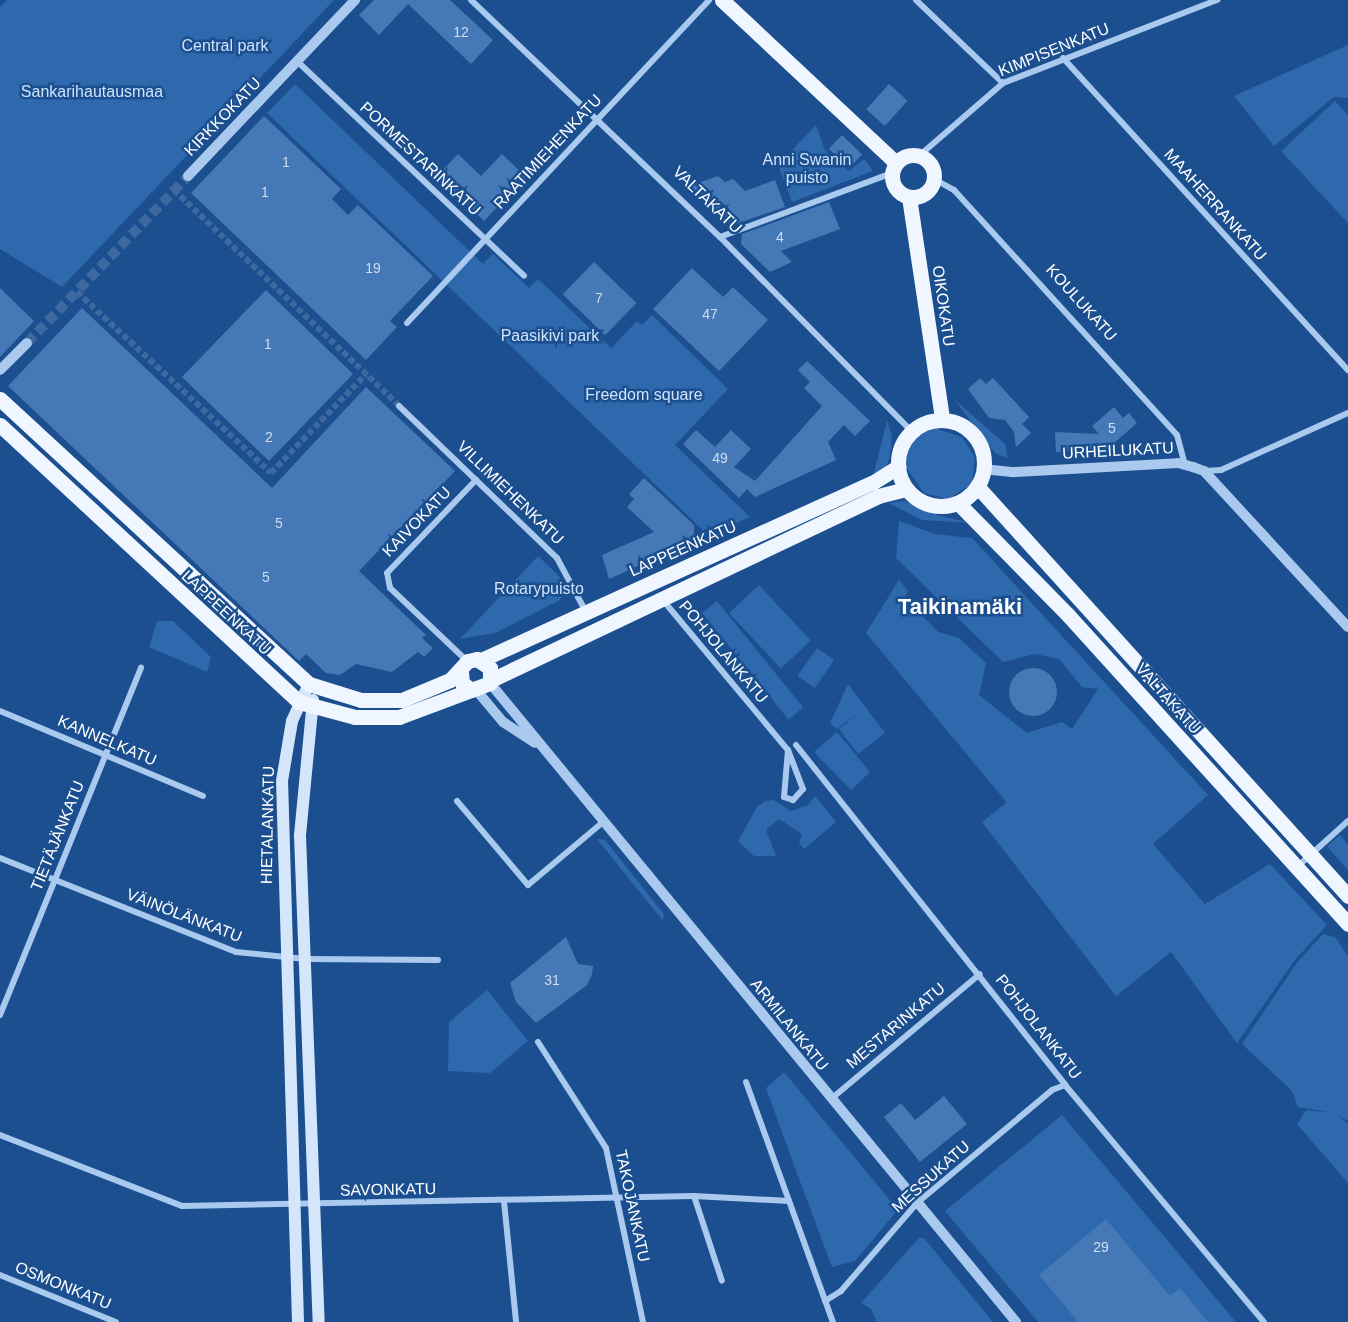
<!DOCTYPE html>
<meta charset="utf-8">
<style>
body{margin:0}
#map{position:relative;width:1348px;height:1322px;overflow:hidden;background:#1b4f8f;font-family:Helvetica,sans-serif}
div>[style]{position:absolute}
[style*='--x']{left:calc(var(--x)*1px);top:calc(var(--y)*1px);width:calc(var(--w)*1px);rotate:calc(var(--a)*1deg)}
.green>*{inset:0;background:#2e69ad;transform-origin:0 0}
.building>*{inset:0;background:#4478b7;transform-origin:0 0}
.round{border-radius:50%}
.minor-tunnel>*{height:6px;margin-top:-3px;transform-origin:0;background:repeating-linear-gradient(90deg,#3d69a0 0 6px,transparent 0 9px)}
.tertiary-tunnel>*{height:10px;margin-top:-5px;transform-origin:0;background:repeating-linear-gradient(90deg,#3d69a0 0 10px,transparent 0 15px)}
.minor>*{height:6px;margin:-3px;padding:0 3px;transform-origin:3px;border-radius:3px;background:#a9c9ee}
.tertiary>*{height:10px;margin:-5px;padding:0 5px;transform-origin:5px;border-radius:5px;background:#a9c9ee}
.secondary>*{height:12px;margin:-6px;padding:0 6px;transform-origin:6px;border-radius:6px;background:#d6e6fa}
.primary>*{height:15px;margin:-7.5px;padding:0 7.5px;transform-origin:7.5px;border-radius:7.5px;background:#f0f6ff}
.primary>.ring{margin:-7.5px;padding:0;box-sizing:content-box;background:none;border:15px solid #f0f6ff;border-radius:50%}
span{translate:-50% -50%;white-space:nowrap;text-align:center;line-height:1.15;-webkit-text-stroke:5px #1b4f8f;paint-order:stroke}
.number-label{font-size:14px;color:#d0dded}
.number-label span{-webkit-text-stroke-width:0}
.park-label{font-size:16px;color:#cfe3fa}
.street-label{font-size:16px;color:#fff}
.district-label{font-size:22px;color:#fff;font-weight:700}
</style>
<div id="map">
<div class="green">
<div style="clip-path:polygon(7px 0,334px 0,62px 287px,0 249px,0 7px)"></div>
<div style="clip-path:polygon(1348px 45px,1348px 98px,1334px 97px,1274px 146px,1234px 96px)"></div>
<div style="clip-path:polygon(295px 84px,483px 264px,493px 254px,529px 288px,538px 279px,611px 348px,637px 321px,642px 325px,652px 315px,728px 389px,675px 445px,750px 517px,708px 535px,267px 113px)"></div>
<div style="clip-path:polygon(1335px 101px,1348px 115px,1348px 223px,1281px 151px)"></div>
<div style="clip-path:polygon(816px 125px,825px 150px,849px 171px,864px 159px,873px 171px,792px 202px,778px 165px)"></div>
<div style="clip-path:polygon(954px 399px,1006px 445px,1007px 458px,995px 453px)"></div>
<div style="clip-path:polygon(887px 421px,892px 436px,890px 456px,885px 470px,874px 473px)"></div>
<div style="clip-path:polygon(934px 428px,962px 437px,975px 457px,972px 484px,948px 499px,924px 493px,905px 466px,908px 445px,915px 436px)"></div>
<div style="clip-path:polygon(904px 501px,937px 515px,971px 523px,922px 520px,889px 503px)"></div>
<div style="clip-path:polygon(899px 521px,935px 534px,972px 538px,1208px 795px,1153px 844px,1205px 904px,1270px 864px,1327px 925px,1295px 960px,1237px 1043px,1171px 952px,1116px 996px,982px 822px,1006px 803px,1004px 799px,866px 633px,899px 580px,908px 591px,905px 597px,938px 632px,959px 638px,986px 663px,979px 695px,1027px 733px,1062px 722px,1072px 729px,1098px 689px,1082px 687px,1059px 659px,1035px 654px,1003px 662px,896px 558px)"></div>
<div style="clip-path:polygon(538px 556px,559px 576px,564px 592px,560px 600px,495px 633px,460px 639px)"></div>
<div style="left:759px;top:585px;width:76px;height:41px;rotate:47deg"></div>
<div style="left:717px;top:601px;width:137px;height:19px;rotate:51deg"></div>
<div style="clip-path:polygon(157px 621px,173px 621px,211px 657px,207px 672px,149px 647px)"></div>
<div style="left:817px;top:648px;width:21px;height:34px;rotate:35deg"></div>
<div style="clip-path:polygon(848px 684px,885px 733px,858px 754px,839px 729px,861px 711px,837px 729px,830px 723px)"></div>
<div style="clip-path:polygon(837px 732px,870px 772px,851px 790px,814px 752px)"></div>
<div style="clip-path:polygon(815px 796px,836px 822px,804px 849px,799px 843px,802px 834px,779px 819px,766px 830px,776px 856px,754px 856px,738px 841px,757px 807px,765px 801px,773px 800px,791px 811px,808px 805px)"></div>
<div style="clip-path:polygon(1340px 835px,1348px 845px,1348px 870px,1327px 846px)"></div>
<div style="clip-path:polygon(597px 839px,605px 840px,664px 914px,663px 921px)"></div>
<div style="clip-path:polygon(1323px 934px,1335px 937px,1348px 956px,1348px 1121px,1338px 1115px,1348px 1124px,1348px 1183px,1297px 1124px,1306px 1110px,1333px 1113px,1298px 1107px,1292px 1091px,1242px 1044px,1298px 961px)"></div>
<div style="clip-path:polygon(487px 990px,528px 1041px,490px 1073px,448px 1071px,449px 1022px)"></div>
<div style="clip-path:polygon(784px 1072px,898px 1210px,855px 1261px,832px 1267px,795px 1168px,766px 1088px)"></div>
<div style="clip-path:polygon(1062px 1115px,1236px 1322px,1038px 1322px,945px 1211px)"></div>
<div style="clip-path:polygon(919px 1238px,924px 1238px,993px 1322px,877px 1322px,871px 1309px,861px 1303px)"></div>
</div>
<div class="building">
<div style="clip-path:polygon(374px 0,450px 0,493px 40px,471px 64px,408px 4px,379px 35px,359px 15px)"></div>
<div style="left:889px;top:84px;width:25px;height:34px;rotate:42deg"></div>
<div style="clip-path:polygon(264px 116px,341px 189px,332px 199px,348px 215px,358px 205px,433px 276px,390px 321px,397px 327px,366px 360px,191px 193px)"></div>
<div style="left:842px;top:135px;width:28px;height:19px;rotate:44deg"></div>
<div style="clip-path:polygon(458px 154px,481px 176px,502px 154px,526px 177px,484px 221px,437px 176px)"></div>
<div style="clip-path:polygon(718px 176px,725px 182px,733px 179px,745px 191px,775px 180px,785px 207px,730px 226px,689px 186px)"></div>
<div style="clip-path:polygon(829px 202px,840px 229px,781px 251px,792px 262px,770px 272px,741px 244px,742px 234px)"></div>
<div style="left:594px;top:262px;width:59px;height:45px;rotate:44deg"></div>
<div style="clip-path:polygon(692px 268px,723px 297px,733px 287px,768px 320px,719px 371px,653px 309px)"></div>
<div style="clip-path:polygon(0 288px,34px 321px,0 357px)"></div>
<div style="left:266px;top:290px;width:121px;height:121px;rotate:44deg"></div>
<div style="clip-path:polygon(82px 308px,272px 488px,366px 387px,455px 471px,359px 571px,426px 635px,422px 638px,433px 648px,424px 657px,418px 652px,392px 672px,356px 664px,340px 675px,326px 673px,306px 654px,299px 661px,8px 386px)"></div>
<div style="clip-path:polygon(807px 361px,870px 421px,855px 436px,844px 425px,828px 442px,836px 460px,755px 497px,747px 489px,739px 498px,683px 444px,696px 430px,715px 447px,731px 430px,751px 449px,734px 467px,755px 481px,822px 406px,804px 388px,810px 382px,798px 370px)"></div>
<div style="clip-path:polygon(980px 378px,986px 384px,993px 378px,1029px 417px,1022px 424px,1031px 433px,1016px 447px,1014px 432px,1005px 420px,989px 418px,968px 389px)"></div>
<div style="clip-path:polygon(1114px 407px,1123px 418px,1129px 413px,1137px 423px,1106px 450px,1100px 444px,1093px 450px,1056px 452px,1055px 432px,1099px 434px,1092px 426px)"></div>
<div style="clip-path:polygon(644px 478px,694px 525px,694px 541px,609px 579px,602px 555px,654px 532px,627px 507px,634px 499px,629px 494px)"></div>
<div class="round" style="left:1009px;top:668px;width:48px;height:48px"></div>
<div style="clip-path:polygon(566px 937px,578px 964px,593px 966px,592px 974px,587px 985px,536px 1023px,516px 1002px,510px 983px)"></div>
<div style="clip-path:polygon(944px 1096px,967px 1124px,920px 1162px,884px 1117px,901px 1103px,915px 1120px)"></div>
<div style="clip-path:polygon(1106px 1219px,1170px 1296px,1180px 1288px,1208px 1322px,1078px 1322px,1039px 1275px)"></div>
</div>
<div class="minor-tunnel">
<div style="--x:174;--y:190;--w:312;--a:43.8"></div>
<div style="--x:77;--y:292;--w:265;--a:43"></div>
<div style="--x:271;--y:473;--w:137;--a:-46.2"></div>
</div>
<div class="tertiary-tunnel">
<div style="--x:27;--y:343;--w:232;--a:-46"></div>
</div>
<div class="minor">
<div style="--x:471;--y:0;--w:344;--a:43.6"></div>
<div style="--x:720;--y:237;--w:272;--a:45.4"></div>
<div style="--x:916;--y:0;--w:120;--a:43.7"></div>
<div style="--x:1063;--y:58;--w:423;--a:47.6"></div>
<div style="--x:298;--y:62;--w:311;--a:43.4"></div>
<div style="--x:920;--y:155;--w:110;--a:-40.9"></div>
<div style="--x:1003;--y:83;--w:230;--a:-21.2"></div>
<div style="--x:934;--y:179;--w:23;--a:29"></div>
<div style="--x:954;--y:190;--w:331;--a:47.7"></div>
<div style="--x:1177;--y:435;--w:30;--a:75"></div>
<div style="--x:720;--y:237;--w:184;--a:-20.4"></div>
<div style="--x:407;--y:323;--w:442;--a:-46.9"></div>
<div style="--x:399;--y:406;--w:219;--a:43.9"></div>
<div style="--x:557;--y:558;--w:61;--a:61.8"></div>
<div style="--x:1205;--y:471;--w:16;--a:-4"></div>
<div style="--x:1221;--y:470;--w:139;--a:-24.2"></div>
<div style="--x:662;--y:599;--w:197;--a:50.2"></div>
<div style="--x:788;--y:750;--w:42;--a:69"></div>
<div style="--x:803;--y:789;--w:15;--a:132"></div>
<div style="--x:793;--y:800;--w:9;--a:-162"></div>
<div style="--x:784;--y:797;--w:47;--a:-85.1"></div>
<div style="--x:467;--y:661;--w:106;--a:-136.5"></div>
<div style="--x:390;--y:588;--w:15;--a:-101"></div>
<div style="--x:387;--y:573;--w:129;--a:-46.3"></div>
<div style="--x:0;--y:711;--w:220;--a:22.7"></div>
<div style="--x:796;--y:745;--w:434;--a:51.6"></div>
<div style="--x:1065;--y:1085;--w:309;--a:50"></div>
<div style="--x:457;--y:801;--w:110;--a:49.8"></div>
<div style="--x:528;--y:885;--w:98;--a:-40"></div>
<div style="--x:0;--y:858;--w:254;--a:21.7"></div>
<div style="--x:236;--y:952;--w:70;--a:5.7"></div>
<div style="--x:306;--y:959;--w:132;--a:0.4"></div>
<div style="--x:1297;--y:867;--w:69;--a:-42"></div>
<div style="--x:0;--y:1015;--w:375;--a:-67.9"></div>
<div style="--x:538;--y:1042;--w:126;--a:57.3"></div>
<div style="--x:606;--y:1148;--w:178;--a:78"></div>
<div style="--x:746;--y:1082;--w:255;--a:70.1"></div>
<div style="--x:831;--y:1099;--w:194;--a:-40"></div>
<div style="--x:0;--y:1135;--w:195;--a:21.3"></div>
<div style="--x:182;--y:1206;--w:512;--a:-1.12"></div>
<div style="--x:694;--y:1196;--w:95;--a:3"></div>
<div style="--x:694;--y:1196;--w:89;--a:71.8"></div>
<div style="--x:504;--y:1201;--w:122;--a:84.3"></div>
<div style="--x:0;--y:1275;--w:125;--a:22.1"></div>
<div style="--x:825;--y:1301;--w:19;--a:-32"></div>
<div style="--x:841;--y:1291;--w:116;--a:-49.2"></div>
<div style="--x:917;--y:1203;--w:176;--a:-39.9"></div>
<div style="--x:1052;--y:1090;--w:14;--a:-21"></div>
</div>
<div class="tertiary">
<div style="--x:188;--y:176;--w:243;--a:-46.5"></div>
<div style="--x:0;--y:370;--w:38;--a:-45"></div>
<div style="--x:983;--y:469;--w:31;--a:6"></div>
<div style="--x:1014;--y:472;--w:164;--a:-3.1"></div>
<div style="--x:1178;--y:463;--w:16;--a:15"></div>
<div style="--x:1193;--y:467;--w:12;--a:20"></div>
<div style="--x:1204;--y:471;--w:212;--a:47.3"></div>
<div style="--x:490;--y:683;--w:828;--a:50.54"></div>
<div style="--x:477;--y:691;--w:40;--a:50"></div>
<div style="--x:503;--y:722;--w:38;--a:33"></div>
</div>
<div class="secondary">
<div style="--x:313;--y:700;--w:137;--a:95.5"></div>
<div style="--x:300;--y:836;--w:486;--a:87.8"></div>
<div style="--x:298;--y:1322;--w:541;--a:-91.69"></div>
<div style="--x:282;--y:781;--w:61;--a:-80.5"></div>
<div style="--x:292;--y:721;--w:41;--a:-65.3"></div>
</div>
<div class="primary">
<div style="--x:722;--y:0;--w:238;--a:43.1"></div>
<div class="ring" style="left:892px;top:155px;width:27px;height:27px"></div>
<div style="--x:909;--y:197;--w:224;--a:81.5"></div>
<div style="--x:0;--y:399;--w:420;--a:42.7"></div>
<div style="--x:309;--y:684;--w:54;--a:17.1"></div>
<div style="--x:361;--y:700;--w:41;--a:0"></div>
<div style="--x:402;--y:700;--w:52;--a:-22.6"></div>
<div style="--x:450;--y:680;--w:26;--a:-47"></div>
<div style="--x:468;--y:661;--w:9;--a:-13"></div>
<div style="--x:477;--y:659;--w:16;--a:35"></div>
<div style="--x:490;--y:668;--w:15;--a:90"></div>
<div style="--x:490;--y:683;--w:20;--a:160"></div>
<div style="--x:471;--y:690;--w:11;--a:-142"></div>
<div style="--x:462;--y:683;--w:12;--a:-95"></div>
<div class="ring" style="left:898px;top:420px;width:71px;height:71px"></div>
<div style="--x:0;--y:425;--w:408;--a:42.8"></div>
<div style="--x:299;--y:702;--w:58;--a:15"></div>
<div style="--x:355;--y:717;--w:44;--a:0"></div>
<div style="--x:399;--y:717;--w:77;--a:-20.6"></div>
<div style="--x:977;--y:486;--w:553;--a:47.86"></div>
<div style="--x:958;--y:503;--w:157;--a:45.5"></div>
<div style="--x:1068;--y:615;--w:417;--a:47.8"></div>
<div style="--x:481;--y:660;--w:429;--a:-24.4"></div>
<div style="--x:872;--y:483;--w:31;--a:-32"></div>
<div style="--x:491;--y:680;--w:429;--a:-25.4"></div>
<div style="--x:878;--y:496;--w:29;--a:-14"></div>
</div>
<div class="number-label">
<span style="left:461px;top:32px">12</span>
<span style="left:286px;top:162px">1</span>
<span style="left:265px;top:192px">1</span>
<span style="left:780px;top:237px">4</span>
<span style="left:373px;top:268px">19</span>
<span style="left:599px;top:298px">7</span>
<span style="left:710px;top:314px">47</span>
<span style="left:268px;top:344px">1</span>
<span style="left:1112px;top:428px">5</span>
<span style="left:269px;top:437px">2</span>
<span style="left:720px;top:458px">49</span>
<span style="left:279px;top:523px">5</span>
<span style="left:266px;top:577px">5</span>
<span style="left:552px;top:980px">31</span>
<span style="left:1101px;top:1247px">29</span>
</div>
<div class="park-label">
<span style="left:225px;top:46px">Central park</span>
<span style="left:92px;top:92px">Sankarihautausmaa</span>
<span style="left:807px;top:169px">Anni Swanin<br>puisto</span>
<span style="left:550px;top:336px">Paasikivi park</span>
<span style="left:644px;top:395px">Freedom square</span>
<span style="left:539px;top:589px">Rotarypuisto</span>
</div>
<div class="street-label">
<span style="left:1054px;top:50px;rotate:-22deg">KIMPISENKATU</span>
<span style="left:223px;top:117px;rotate:-46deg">KIRKKOKATU</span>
<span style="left:548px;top:152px;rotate:-47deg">RAATIMIEHENKATU</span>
<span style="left:420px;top:159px;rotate:43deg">PORMESTARINKATU</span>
<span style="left:707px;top:200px;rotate:44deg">VALTAKATU</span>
<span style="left:1215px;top:205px;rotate:48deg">MAAHERRANKATU</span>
<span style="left:1081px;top:303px;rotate:48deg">KOULUKATU</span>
<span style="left:943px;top:306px;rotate:82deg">OIKOKATU</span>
<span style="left:1118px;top:451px;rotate:-3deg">URHEILUKATU</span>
<span style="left:510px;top:493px;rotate:44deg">VILLIMIEHENKATU</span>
<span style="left:417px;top:522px;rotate:-46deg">KAIVOKATU</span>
<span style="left:683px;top:549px;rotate:-24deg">LAPPEENKATU</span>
<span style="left:226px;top:613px;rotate:43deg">LAPPEENKATU</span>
<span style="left:723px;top:652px;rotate:50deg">POHJOLANKATU</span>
<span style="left:1168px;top:699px;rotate:48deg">VALTAKATU</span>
<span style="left:107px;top:741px;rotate:23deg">KANNELKATU</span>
<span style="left:268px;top:825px;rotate:-89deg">HIETALANKATU</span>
<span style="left:58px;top:836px;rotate:-68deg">TIETÄJÄNKATU</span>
<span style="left:184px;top:916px;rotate:21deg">VÄINÖLÄNKATU</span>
<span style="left:789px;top:1025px;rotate:51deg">ARMILANKATU</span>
<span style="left:896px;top:1026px;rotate:-40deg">MESTARINKATU</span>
<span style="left:1038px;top:1027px;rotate:52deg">POHJOLANKATU</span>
<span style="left:931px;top:1177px;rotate:-42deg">MESSUKATU</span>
<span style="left:388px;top:1190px;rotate:-1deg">SAVONKATU</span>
<span style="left:632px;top:1206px;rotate:78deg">TAKOJANKATU</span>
<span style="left:63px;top:1286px;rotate:22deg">OSMONKATU</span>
</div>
<div class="district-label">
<span style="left:960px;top:607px">Taikinamäki</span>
</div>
</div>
